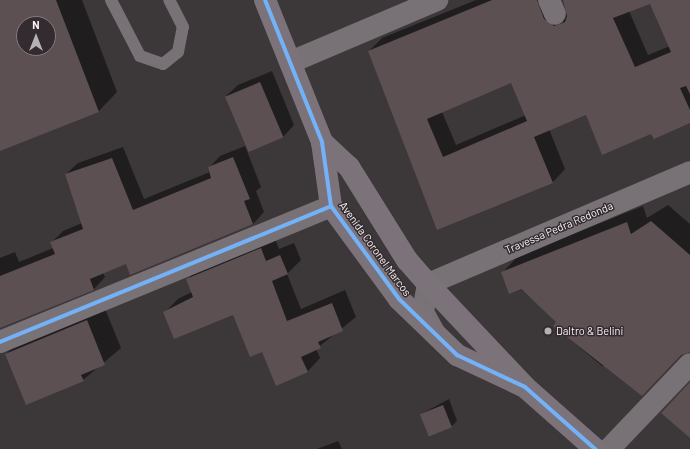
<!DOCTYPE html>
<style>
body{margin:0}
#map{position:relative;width:690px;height:449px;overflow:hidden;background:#3c3739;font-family:Barlow,sans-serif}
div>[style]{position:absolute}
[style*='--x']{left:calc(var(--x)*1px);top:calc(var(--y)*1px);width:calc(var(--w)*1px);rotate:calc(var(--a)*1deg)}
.shadow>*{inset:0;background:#0007}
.building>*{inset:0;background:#5c5053;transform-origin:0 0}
.lane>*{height:12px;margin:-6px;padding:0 6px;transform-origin:6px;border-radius:6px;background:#787276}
.street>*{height:22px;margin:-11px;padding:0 11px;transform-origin:11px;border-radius:11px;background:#787276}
.secondary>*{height:22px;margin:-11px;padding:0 11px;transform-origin:11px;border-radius:11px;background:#7b7379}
.cycleway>*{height:4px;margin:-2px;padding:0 2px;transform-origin:2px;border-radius:2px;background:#73b2f8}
.dots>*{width:11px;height:11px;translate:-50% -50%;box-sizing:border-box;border:2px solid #332b2f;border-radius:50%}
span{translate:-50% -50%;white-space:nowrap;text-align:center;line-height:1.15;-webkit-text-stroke:3px #332b2f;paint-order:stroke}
.street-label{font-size:11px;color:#f8f2f5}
.poi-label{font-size:11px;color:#f8f2f5}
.left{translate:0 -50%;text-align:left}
.north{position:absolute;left:16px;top:16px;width:40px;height:40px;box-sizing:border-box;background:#332b2f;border:1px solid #827b7e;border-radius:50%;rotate:0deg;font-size:11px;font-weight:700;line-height:16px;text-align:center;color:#f8f2f5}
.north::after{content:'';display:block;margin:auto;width:14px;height:18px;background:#b6b1b3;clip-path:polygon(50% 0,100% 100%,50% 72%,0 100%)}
</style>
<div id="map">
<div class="shadow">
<div style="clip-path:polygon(evenodd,0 0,82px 0,117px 92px,98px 112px,0 150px,0 0,24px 24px,48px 24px,48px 48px,24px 48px,24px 24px)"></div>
<div style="clip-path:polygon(evenodd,476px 0,554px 0,560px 11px,567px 12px,563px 0,690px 0,690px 122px,652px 132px,586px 114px,549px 129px,565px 169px,553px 182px,438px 229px,369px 51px,382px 38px,476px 0,650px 2px,670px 46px,648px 55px,629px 11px,650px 2px,476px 0,512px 82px,526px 115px,456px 145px,442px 112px,512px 82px)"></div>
<div style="clip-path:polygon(272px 71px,294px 125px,283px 137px,226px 96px,238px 85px)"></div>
<div style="clip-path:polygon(245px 146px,261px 187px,256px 191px,264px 212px,253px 224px,127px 263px,103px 273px,105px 277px,94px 289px,0 327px,0 258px,15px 252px,19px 262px,53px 248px,51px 243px,63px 231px,82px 223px,66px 174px,78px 163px,123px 147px,144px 199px,210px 172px,209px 168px,220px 156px)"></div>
<div style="clip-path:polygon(668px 205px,690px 224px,690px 352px,602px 366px,554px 326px,557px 321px,502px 273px,518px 256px,643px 206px,647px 218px)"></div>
<div style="clip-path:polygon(274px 236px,279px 249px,294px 243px,301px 260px,287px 274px,301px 309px,345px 290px,356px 317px,316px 349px,320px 358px,307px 372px,262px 351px,233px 314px,165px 312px,178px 299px,192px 292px,187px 280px,200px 266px)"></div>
<div style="clip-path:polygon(103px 304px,121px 348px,83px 380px,6px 354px,22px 338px)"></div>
<div style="clip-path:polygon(449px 399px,457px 421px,451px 427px,421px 414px)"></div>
<div style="clip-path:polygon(338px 441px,342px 449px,317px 449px)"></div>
</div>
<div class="building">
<div style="clip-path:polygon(evenodd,0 0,56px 0,99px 112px,0 151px,0 0,24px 24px,48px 24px,48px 48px,24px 48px,24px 24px)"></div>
<div style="clip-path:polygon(evenodd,492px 0,537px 0,544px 19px,554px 26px,565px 22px,567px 16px,563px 0,690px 0,690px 94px,686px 86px,680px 88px,690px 110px,690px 123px,654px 139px,651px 134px,602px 155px,586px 115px,534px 137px,553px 183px,437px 230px,368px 51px,492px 0,650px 4px,671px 52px,635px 67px,613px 18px,650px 4px,492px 0,511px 83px,527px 121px,443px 157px,427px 119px,511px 83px)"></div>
<div style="left:260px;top:82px;width:60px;height:38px;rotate:67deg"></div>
<div style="clip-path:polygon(233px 157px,250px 199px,244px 201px,253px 224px,130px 275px,126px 264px,90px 279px,94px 290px,0 328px,0 276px,55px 254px,50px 242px,83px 229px,65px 174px,112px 158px,133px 210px,211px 178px,208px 167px)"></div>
<div style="clip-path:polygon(651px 221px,690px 255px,690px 352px,681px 355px,642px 396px,553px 326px,556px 322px,521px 289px,509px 294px,501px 272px,627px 222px,631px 234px)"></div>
<div style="clip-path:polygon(261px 248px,266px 261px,280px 255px,288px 274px,272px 281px,287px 321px,332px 303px,343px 331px,318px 342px,321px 348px,301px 357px,308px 372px,276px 386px,262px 352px,250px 357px,233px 315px,174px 339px,163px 312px,193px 297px,186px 279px)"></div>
<div style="clip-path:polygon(87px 320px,105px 365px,81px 375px,84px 381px,26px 405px,5px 354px)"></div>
<div style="clip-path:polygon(690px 382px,690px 438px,661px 413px)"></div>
<div style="left:443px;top:405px;width:24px;height:25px;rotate:68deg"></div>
</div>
<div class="lane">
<div style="--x:111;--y:0;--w:63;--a:62.6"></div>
<div style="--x:140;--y:56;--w:24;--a:19"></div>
<div style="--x:163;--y:64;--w:19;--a:-39"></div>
<div style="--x:178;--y:52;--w:25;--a:-79"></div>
<div style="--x:183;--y:27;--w:30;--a:-117"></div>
</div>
<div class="street">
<div style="--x:549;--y:0;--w:15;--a:67"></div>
<div style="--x:291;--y:62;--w:159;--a:-23"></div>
<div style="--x:434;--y:332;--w:23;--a:-119"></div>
<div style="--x:423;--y:312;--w:28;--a:-80"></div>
<div style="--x:428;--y:284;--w:285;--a:-23.1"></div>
<div style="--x:0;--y:342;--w:358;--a:-22.3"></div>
<div style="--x:609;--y:449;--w:117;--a:-46.4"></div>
</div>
<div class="secondary">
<div style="--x:265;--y:0;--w:153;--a:68.1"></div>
<div style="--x:322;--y:142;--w:65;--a:82"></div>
<div style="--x:331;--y:206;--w:115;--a:53.8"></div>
<div style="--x:399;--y:299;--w:81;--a:44"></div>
<div style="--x:457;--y:355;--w:75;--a:25.2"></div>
<div style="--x:322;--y:142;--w:37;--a:43"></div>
<div style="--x:349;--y:167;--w:110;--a:58.1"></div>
<div style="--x:407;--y:260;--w:32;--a:49"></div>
<div style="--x:428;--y:284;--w:141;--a:46.7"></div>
<div style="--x:525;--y:387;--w:94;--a:41.5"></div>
</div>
<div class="cycleway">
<div style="--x:265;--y:0;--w:153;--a:68.1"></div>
<div style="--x:322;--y:142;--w:65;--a:82"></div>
<div style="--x:331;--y:206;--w:115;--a:53.8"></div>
<div style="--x:399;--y:299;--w:81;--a:44"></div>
<div style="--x:457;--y:355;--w:75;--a:25.2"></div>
<div style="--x:525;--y:387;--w:94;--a:41.5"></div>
<div style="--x:0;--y:342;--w:358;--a:-22.3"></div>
</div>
<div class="dots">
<div style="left:548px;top:331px;background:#b6b1b3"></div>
</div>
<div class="street-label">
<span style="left:559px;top:228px;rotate:-23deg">Travessa Pedra Redonda</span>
<span style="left:375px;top:249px;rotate:54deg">Avenida Coronel Marcos</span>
</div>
<div class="poi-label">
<span class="left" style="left:556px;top:331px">Daltro &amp; Belini</span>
</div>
<div class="north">N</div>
</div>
